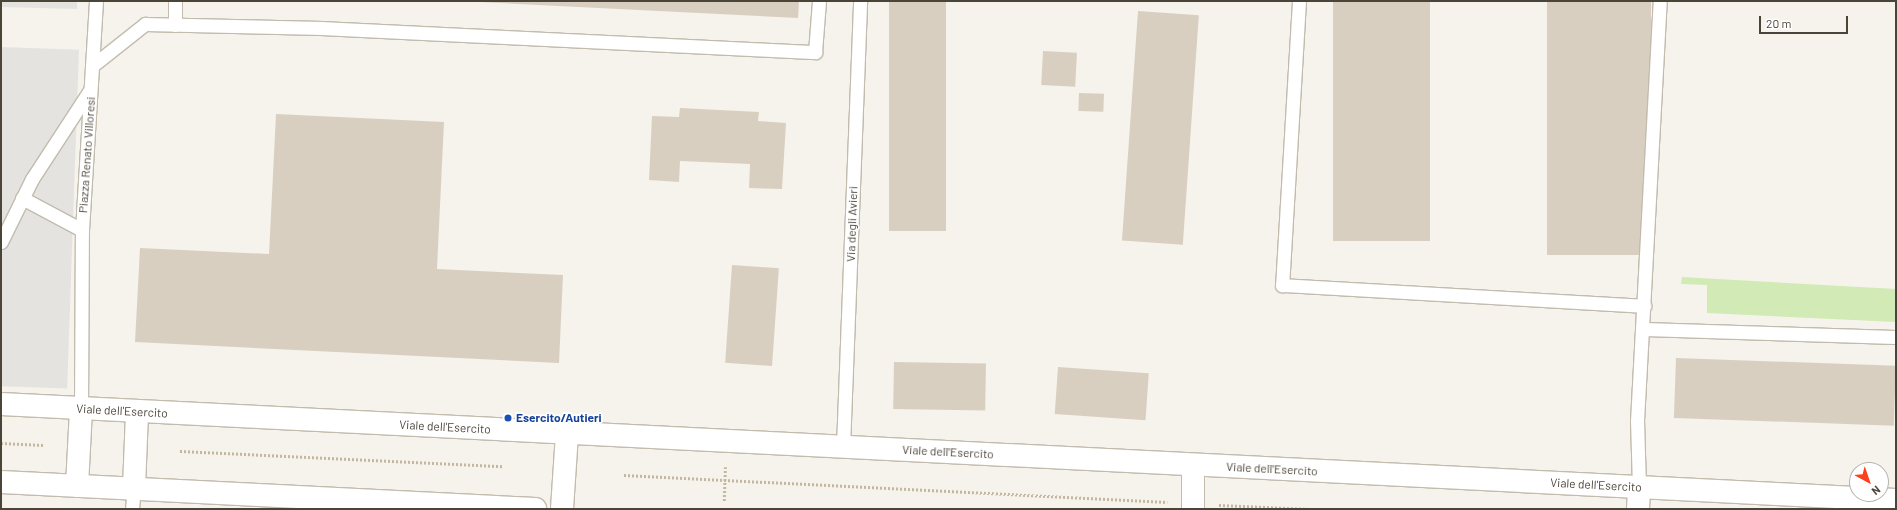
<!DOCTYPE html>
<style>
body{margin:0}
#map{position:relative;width:1897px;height:510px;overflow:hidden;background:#f6f3ec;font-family:Barlow,sans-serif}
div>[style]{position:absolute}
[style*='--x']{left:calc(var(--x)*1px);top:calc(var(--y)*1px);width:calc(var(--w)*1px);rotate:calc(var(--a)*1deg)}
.green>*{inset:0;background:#d2eab5}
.parking>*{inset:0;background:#e5e3e0;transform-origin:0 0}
.building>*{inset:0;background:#d8cfc1;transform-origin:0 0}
.path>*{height:2.5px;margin-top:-1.25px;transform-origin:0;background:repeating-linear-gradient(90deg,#c4b79f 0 2px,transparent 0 4px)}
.roads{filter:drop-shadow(1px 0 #c2bbae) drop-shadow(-1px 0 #c2bbae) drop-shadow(0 1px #c2bbae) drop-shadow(0 -1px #c2bbae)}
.lane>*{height:13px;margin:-6.5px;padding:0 6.5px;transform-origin:6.5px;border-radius:6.5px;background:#fff}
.street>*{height:22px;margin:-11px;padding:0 11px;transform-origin:11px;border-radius:11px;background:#fff}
.dots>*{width:11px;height:11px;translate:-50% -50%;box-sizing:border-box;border:2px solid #fff;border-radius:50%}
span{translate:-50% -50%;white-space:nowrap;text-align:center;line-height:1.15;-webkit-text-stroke:3.5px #fff;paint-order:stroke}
.street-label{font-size:12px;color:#4b4439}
.transit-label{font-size:12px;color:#164399;font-weight:700}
.left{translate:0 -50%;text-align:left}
.frame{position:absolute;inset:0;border:2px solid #4b4439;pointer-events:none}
.north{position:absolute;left:1849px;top:462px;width:40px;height:40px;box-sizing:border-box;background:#fff;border:1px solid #b7b4b0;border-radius:50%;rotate:140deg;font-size:11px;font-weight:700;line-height:16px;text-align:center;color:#4b4439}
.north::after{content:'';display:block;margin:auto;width:14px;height:18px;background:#fc3f1d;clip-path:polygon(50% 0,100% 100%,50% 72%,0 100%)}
.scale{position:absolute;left:1759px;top:16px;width:89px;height:18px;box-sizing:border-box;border:2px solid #4b4439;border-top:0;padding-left:5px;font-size:12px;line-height:14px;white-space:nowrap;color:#4b4439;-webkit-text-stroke:3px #fff;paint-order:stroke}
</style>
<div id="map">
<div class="green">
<div style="clip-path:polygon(1682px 277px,1896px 289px,1896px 322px,1707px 313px,1707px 285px,1681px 284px)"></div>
</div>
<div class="parking">
<div style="clip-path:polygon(1px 1px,77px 1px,77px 9px,1px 7px)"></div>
<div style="left:1px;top:47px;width:78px;height:339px;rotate:2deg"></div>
</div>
<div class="building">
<div style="clip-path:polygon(459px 1px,799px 1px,798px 18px)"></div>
<div style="left:889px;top:1px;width:57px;height:230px"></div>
<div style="left:1333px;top:1px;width:97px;height:240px"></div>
<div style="left:1547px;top:1px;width:104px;height:254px"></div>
<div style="left:1138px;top:11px;width:61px;height:230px;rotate:4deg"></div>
<div style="left:1043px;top:51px;width:34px;height:34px;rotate:3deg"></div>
<div style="left:1079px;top:93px;width:25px;height:18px;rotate:2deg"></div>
<div style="clip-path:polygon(680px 108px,759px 112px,758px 121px,786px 123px,782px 189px,749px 188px,750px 164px,680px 161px,679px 182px,649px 180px,652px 116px,679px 117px)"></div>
<div style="clip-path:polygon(276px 114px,444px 122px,437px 269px,563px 275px,559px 363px,135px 342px,140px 248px,269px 254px)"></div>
<div style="left:732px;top:265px;width:47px;height:98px;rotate:4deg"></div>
<div style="left:1676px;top:358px;width:220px;height:60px;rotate:2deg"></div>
<div style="left:894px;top:362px;width:92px;height:47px;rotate:1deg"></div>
<div style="left:1058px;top:367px;width:91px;height:47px;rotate:4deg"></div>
</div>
<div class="path">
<div style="--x:1;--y:443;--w:42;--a:2.7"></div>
<div style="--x:180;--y:451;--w:323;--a:2.7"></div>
<div style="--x:624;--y:475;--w:544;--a:2.85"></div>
<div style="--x:724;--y:501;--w:34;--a:-88"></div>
<div style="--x:1219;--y:505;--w:91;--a:2.5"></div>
</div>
<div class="roads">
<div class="lane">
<div style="--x:1299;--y:1;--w:285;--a:93.4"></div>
<div style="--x:1282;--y:285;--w:363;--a:3.3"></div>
<div style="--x:175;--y:25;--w:24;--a:-90"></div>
<div style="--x:92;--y:66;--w:68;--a:-38.4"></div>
<div style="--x:145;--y:24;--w:177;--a:1.3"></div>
<div style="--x:322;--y:28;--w:494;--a:2.8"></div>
<div style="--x:815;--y:52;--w:51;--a:-85.5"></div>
<div style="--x:22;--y:198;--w:68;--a:28.1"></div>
<div style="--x:1;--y:242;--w:70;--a:-63.8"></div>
<div style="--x:32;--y:179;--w:106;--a:-56.9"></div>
<div style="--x:1643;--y:329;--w:253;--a:1.8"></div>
<div style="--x:81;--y:409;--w:179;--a:-89.7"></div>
<div style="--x:82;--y:230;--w:229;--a:-86.5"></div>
<div style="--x:843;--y:447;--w:446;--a:-87.8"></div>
<div style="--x:1639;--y:487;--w:66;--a:-91.7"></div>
<div style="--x:1637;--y:421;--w:421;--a:-86.9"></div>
<div style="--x:132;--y:509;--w:21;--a:-85"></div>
</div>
<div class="street">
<div style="--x:1;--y:404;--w:1897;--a:2.9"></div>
<div style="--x:1193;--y:465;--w:44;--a:90"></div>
<div style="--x:1;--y:482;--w:535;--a:2.89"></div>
<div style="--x:77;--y:486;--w:77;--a:-87"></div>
<div style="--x:134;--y:488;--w:76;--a:-87.7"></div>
<div style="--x:562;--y:509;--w:76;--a:-86.2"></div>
<div style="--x:1638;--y:509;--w:22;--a:-87"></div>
</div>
</div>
<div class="dots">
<div style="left:508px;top:418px;background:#1a4fb4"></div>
</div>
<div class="street-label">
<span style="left:87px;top:155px;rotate:-86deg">Piazza Renato Villoresi</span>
<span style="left:852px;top:224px;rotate:-88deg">Via degli Avieri</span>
<span style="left:122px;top:411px;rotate:3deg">Viale dell'Esercito</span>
<span style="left:445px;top:427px;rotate:3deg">Viale dell'Esercito</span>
<span style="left:948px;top:452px;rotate:3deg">Viale dell'Esercito</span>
<span style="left:1272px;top:469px;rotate:3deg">Viale dell'Esercito</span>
<span style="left:1596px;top:485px;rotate:3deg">Viale dell'Esercito</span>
</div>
<div class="transit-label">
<span class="left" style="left:516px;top:418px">Esercito/Autieri</span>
</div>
<div class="frame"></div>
<div class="north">N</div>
<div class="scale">20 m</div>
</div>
